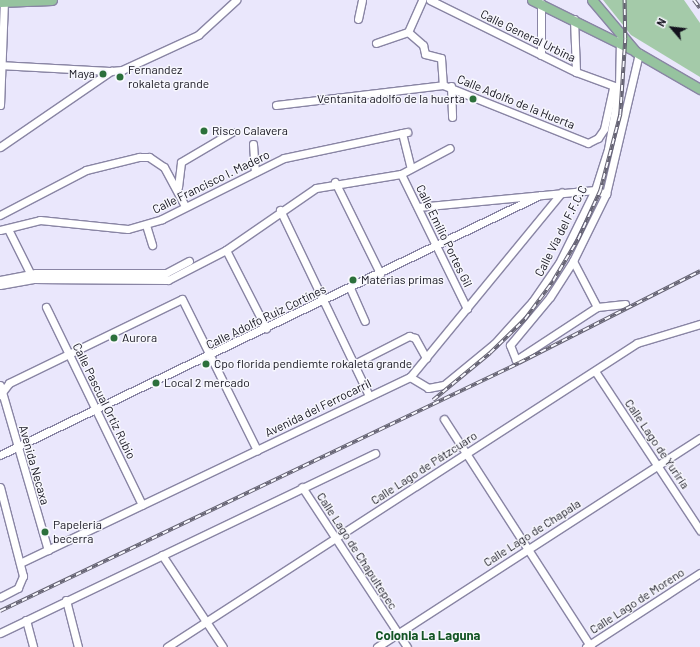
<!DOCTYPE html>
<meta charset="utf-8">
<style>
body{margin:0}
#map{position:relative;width:700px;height:647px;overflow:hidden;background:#eae7fc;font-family:Barlow,sans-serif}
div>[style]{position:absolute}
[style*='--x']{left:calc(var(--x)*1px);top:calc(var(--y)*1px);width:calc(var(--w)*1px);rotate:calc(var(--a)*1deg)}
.green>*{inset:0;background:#a4caa9}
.roads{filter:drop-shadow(1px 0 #8985a4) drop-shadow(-1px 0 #8985a4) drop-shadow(0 1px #8985a4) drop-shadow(0 -1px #8985a4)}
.minor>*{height:7px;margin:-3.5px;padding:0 3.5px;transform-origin:3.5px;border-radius:3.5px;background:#fff}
.major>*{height:9px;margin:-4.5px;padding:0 4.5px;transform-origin:4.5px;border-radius:4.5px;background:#96c39f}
.rail>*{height:3.5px;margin-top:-1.75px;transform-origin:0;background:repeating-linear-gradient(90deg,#f7f7fd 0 6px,#656372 0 12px);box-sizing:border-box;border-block:1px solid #656372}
.dots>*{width:11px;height:11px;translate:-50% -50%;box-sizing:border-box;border:2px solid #f7f7fd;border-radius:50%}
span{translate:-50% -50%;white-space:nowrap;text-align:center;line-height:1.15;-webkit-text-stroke:3px #f7f7fd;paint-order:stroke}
.street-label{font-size:12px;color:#13121d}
.poi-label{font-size:12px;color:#13121d}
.left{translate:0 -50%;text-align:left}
.right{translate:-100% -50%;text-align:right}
.neighbourhood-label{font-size:13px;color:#145526;font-weight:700}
.north{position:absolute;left:652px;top:8px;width:40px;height:40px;-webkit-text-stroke:3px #f7f7fd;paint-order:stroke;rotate:298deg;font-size:11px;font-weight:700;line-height:16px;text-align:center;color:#13121d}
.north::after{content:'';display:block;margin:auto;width:14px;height:18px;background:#13121d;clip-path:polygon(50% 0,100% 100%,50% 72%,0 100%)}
</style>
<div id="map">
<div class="green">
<div style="clip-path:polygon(603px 0,684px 0,700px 23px,700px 77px,631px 35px)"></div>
</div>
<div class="roads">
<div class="minor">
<div style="--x:430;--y:0;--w:163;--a:26.3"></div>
<div style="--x:576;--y:72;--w:44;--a:20.1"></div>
<div style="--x:541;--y:3;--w:52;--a:90"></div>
<div style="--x:358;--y:19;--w:19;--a:-78"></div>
<div style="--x:574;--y:19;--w:53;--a:87.8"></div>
<div style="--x:408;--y:32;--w:20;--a:41"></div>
<div style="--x:423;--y:45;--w:9;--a:77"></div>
<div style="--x:425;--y:54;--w:16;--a:14"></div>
<div style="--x:441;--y:58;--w:27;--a:86"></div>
<div style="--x:408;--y:32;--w:35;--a:-66"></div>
<div style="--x:376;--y:43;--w:34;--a:-19"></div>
<div style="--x:0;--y:65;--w:111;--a:3.1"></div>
<div style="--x:451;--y:86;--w:31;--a:88"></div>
<div style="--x:0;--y:105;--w:103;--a:-87.8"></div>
<div style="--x:276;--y:105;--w:168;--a:-6.8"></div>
<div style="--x:443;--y:85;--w:156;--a:21.8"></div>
<div style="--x:588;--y:143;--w:11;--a:-27"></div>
<div style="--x:598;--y:138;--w:11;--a:-56"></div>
<div style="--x:604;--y:129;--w:42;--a:-77.6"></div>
<div style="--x:402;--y:133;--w:36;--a:76"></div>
<div style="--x:253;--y:144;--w:28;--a:86"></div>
<div style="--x:0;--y:147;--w:135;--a:-34.4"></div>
<div style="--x:111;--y:71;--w:11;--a:-5"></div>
<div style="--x:122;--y:70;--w:84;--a:-24.7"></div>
<div style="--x:198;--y:35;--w:52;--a:-42.6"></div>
<div style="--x:401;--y:174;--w:150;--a:63.9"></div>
<div style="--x:335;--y:182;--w:102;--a:63.7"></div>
<div style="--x:178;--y:187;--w:25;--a:-83"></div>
<div style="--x:181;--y:162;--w:59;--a:-30.5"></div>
<div style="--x:418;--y:207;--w:178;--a:-5.5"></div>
<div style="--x:595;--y:190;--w:12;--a:20"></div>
<div style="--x:280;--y:210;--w:206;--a:64.4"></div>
<div style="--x:0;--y:215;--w:97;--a:-27.6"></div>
<div style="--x:86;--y:170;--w:55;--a:-13.8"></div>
<div style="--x:139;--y:157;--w:10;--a:0"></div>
<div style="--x:149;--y:157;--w:18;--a:34"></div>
<div style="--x:164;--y:167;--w:44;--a:61.7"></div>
<div style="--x:146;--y:225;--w:21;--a:73"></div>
<div style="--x:8;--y:229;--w:49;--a:63.4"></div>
<div style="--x:0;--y:230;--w:41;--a:-14"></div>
<div style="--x:40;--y:220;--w:88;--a:5.8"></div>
<div style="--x:128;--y:229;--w:35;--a:-16"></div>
<div style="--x:162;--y:219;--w:136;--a:-26.6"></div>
<div style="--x:284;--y:158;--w:126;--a:-11.9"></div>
<div style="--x:226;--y:250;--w:88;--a:62.9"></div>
<div style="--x:573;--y:261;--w:52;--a:62.4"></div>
<div style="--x:0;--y:280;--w:36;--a:-11"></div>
<div style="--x:35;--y:273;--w:131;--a:0"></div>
<div style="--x:166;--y:273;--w:26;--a:-28"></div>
<div style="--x:0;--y:285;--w:34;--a:-10"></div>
<div style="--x:33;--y:279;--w:135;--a:0.4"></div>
<div style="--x:168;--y:280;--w:65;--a:-27.3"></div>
<div style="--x:226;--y:250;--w:109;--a:-34.6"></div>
<div style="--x:316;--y:188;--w:86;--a:-9.4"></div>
<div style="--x:401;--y:174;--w:55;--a:-28"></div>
<div style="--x:350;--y:288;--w:36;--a:66"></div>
<div style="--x:625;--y:304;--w:28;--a:174"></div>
<div style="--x:597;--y:307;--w:97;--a:146.8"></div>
<div style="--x:516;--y:360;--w:16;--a:-112"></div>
<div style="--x:510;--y:345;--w:62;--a:-50.2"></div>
<div style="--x:550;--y:297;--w:43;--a:-57.4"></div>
<div style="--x:573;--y:261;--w:75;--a:-63.8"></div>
<div style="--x:606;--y:194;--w:145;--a:-76.8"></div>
<div style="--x:46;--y:307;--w:220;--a:64.1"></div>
<div style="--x:354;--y:364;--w:62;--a:-27"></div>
<div style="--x:409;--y:336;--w:6;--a:18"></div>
<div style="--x:415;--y:338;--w:23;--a:61"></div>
<div style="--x:595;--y:371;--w:191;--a:56.6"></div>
<div style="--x:410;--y:377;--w:21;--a:31"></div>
<div style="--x:428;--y:388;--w:16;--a:-11"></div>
<div style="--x:444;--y:385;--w:65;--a:-39.4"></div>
<div style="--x:494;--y:344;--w:57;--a:-47.9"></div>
<div style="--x:532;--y:302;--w:47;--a:-55.3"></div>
<div style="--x:559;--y:263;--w:81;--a:-63.7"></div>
<div style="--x:595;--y:190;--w:43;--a:-72.4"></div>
<div style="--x:608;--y:149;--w:63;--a:-79.9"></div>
<div style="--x:619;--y:87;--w:48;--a:-88.8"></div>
<div style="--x:0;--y:385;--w:172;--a:73.8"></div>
<div style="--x:0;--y:395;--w:15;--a:-53"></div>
<div style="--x:9;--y:383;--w:192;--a:-25.9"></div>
<div style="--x:182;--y:299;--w:169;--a:63.6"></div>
<div style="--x:444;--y:419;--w:271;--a:57.2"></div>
<div style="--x:0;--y:455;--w:599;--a:-25.71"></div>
<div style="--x:0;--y:487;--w:92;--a:75.5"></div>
<div style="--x:23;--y:576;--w:13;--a:113"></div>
<div style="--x:18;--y:588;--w:20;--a:153"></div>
<div style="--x:302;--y:487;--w:191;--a:56.7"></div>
<div style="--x:162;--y:555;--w:110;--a:56.5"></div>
<div style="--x:20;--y:563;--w:432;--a:-25.5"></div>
<div style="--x:410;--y:377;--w:239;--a:-50.6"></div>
<div style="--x:66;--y:600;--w:49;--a:75.7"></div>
<div style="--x:26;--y:620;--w:28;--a:75"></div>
<div style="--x:0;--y:633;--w:416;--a:-25.6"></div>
<div style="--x:167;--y:647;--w:560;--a:-32.9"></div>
<div style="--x:637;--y:343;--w:66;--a:-16.8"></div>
<div style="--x:377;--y:647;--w:385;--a:-32.9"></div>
<div style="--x:586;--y:647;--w:136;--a:-33"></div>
</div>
<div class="major">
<div style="--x:532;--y:0;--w:115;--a:26.3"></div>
<div style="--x:592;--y:0;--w:68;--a:49.8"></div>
<div style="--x:636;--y:52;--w:74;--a:30"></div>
<div style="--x:0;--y:2;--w:52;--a:-2.2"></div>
</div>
</div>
<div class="rail">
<div style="--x:694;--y:0;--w:10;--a:53"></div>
<div style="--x:433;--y:400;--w:74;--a:-39.5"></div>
<div style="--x:490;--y:353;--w:49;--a:-44.2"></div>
<div style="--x:525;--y:319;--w:47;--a:-53.6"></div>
<div style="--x:553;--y:281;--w:49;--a:-59.2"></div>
<div style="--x:578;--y:239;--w:53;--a:-65.4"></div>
<div style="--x:600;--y:191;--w:79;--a:-75.3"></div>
<div style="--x:620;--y:115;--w:76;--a:-86.2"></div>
<div style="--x:625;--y:39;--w:39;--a:-91"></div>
<div style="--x:0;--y:611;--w:575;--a:-25.54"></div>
<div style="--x:519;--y:363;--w:203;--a:-26.9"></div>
</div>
<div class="dots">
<div style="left:103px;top:74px;background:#2c703b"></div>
<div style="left:120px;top:77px;background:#2c703b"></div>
<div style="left:473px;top:99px;background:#2c703b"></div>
<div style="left:204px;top:131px;background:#2c703b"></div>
<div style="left:353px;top:280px;background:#2c703b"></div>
<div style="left:114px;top:338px;background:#2c703b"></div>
<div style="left:206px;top:364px;background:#2c703b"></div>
<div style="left:156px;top:383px;background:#2c703b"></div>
<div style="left:45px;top:532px;background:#2c703b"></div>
</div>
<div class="street-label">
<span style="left:528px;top:36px;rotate:26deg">Calle General Urbina</span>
<span style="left:516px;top:102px;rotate:22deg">Calle Adolfo de la Huerta</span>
<span style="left:211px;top:182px;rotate:-26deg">Calle Francisco I. Madero</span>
<span style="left:561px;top:231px;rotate:-63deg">Calle Vía del F.F.C.C</span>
<span style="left:444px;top:236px;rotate:64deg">Calle Emilio Portes Gil</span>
<span style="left:266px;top:317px;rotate:-26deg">Calle Adolfo Ruiz Cortínes</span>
<span style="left:104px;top:401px;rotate:64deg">Calle Pascual Ortiz Rubio</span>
<span style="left:318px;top:408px;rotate:-26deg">Avenida del Ferrocarril</span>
<span style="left:657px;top:444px;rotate:56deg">Calle Lago de Yuriria</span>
<span style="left:34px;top:465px;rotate:74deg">Avenida Necaxa</span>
<span style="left:424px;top:468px;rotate:-33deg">Calle Lago de Pátzcuaro</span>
<span style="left:532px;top:533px;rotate:-33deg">Calle Lago de Chapala</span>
<span style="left:357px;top:551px;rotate:57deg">Calle Lago de Chapultepec</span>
<span style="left:637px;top:601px;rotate:-33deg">Calle Lago de Moreno</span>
</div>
<div class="poi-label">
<span class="left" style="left:128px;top:77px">Fernandez<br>rokaleta grande</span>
<span class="right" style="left:95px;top:74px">Maya</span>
<span class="right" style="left:465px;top:99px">Ventanita adolfo de la huerta</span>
<span class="left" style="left:212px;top:131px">Risco Calavera</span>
<span class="left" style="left:361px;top:280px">Materias primas</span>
<span class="left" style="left:122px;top:338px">Aurora</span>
<span class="left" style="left:214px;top:364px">Cpo florida pendiemte rokaleta grande</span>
<span class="left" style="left:164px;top:383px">Local 2 mercado</span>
<span class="left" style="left:53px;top:532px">Papeleria<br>becerra</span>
</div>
<div class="neighbourhood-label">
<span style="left:428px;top:635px">Colonia La Laguna</span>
</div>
<div class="north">N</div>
</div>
